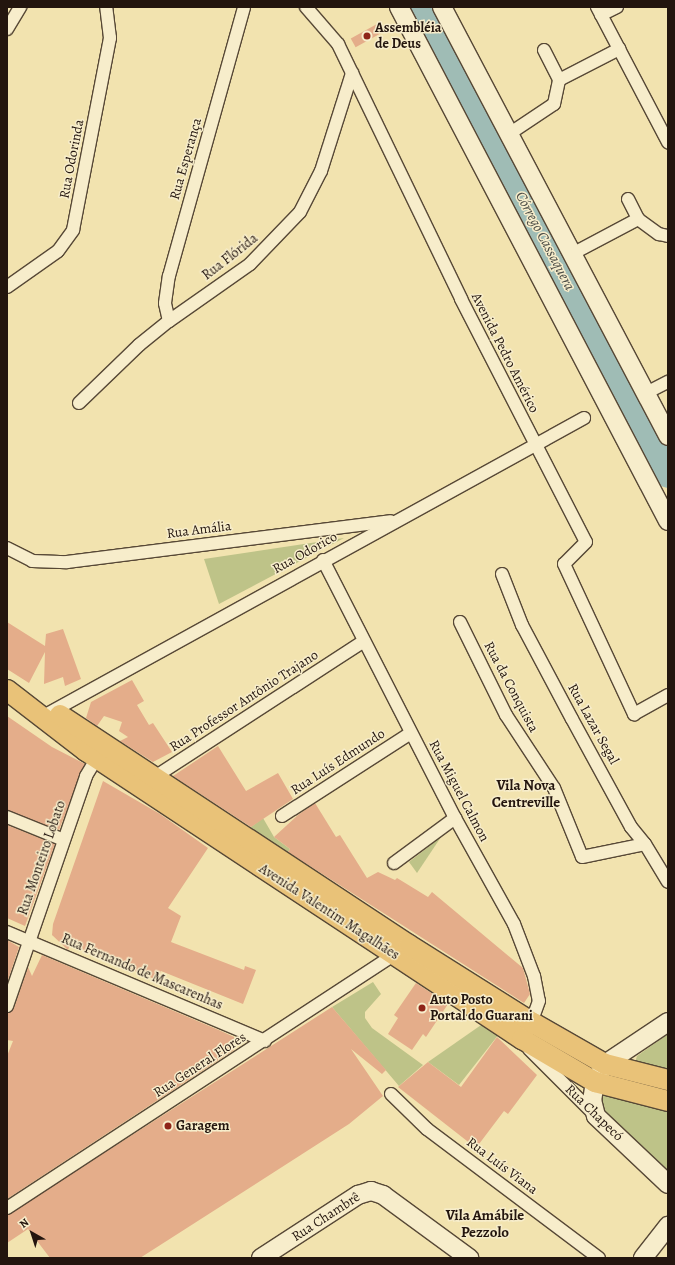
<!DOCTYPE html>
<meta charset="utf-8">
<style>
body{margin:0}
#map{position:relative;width:675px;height:1265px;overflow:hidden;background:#f2e3af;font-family:Alegreya,serif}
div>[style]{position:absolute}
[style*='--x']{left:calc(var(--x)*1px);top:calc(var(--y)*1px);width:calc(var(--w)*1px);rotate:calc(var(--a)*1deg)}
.green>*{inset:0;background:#bec388}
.river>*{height:25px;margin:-12.5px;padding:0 12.5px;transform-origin:12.5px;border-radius:12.5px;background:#9fbcb5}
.building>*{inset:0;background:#e4ad8a;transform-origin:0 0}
.roads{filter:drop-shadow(1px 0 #574836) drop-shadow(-1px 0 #574836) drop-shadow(0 1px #574836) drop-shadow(0 -1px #574836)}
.street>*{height:12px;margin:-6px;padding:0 6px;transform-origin:6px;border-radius:6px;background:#f7edcb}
.secondary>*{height:18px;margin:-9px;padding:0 9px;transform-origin:9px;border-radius:9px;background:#f7edcb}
.primary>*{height:20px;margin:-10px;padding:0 10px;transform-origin:10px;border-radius:10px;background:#e9c278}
.dots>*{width:11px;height:11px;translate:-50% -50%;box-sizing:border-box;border:2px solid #f7edcb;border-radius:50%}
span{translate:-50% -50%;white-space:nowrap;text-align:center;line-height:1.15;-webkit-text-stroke:3px #f7edcb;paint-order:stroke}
.poi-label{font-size:14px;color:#23150e;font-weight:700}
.left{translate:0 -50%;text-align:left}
.street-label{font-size:14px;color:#23150e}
.water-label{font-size:15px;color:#4e4f48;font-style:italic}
.neighbourhood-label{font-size:15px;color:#23150e;font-weight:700}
.frame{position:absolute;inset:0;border:8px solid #23150e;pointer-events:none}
.north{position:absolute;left:12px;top:1213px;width:40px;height:40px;-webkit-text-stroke:3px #f7edcb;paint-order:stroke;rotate:321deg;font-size:11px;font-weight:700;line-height:16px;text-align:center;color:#23150e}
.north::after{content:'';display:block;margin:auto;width:14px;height:18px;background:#23150e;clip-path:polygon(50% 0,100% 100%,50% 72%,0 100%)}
</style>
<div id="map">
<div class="green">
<div style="clip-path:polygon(344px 538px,219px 604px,204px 559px)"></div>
<div style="clip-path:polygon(263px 818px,274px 837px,290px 849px,286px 855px,247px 830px)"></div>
<div style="clip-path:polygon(441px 837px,417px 873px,409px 862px)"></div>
<div style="clip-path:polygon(373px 982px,381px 994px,365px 1012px,365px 1018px,372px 1028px,423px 1065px,399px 1086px,332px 1007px)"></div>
<div style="clip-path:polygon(484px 1023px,499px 1034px,459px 1085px,428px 1062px)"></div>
<div style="clip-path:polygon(668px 1034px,668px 1074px,635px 1063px,637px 1056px)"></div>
<div style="clip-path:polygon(602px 1090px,623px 1100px,668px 1111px,668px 1172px,600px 1110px)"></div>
</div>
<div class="river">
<div style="--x:421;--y:7;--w:529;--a:62.18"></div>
</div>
<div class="building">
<div style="left:377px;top:24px;width:10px;height:30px;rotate:61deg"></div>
<div style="clip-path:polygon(7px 622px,45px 646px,46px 634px,63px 629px,81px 679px,65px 686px,63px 677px,44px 684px,45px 652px,29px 683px,7px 669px)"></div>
<div style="clip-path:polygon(132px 680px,144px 701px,137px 705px,149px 725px,153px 723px,172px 752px,153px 762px,120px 741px,128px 737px,119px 731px,122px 722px,104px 716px,97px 726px,86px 718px,91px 702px)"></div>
<div style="clip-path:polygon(7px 716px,52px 747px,85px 764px,59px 830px,7px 810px)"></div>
<div style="clip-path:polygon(218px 746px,246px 791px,278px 773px,293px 799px,251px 827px,173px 776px)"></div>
<div style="clip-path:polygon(103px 781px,160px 814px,208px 848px,168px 908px,181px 916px,171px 942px,244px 970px,245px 966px,256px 970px,243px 1004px,161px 971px,157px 980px,70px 945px,68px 950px,52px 935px,53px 924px)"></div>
<div style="clip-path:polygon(315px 803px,336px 837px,340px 835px,367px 878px,378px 872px,395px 880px,397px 878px,428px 897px,432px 892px,523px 968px,530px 994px,524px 1003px,288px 852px,290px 849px,274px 837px,298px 815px)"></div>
<div style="clip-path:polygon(7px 825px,55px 844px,25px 926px,7px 918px)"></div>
<div style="clip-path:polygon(7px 940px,19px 947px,7px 983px)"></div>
<div style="clip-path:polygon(42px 955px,221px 1031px,234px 1037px,234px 1050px,7px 1199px,7px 1056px,13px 1041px,7px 1040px,7px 1013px,14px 1008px,28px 967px,32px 976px)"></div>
<div style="clip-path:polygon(416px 983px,448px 1004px,426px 1037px,423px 1034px,412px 1050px,388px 1034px,398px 1018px,394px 1015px)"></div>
<div style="clip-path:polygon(332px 1007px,386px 1070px,382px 1074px,351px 1049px,383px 1096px,349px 1124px,140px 1258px,50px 1258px,28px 1229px,7px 1243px,7px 1215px)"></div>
<div style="clip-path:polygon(497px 1037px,537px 1075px,508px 1114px,504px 1111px,476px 1148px,398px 1087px,428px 1062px,461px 1087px)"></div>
</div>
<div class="roads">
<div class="street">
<div style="--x:306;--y:7;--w:49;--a:49.1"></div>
<div style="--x:338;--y:44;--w:283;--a:64.2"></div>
<div style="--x:461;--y:299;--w:273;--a:62.8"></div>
<div style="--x:586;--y:542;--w:31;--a:135"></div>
<div style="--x:564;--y:564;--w:166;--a:65"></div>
<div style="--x:634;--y:714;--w:39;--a:-29"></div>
<div style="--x:597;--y:7;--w:153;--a:62.3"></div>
<div style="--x:601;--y:15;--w:18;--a:-27"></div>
<div style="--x:7;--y:29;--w:26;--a:-59"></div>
<div style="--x:544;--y:50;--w:34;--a:63"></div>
<div style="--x:509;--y:134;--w:54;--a:-33.7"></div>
<div style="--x:554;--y:104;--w:25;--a:-78"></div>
<div style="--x:559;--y:80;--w:68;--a:-27.3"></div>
<div style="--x:628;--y:199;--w:22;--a:63"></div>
<div style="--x:572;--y:254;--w:75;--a:-27.9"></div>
<div style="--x:638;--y:219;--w:26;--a:36"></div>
<div style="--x:659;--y:234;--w:9;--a:13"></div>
<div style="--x:7;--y:287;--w:62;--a:-35.2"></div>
<div style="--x:58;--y:251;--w:26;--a:-54"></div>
<div style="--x:73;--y:230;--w:196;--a:-79.1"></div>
<div style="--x:110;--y:38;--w:31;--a:-97"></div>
<div style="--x:169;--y:321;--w:18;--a:-103"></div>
<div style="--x:165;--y:303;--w:27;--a:-82"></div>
<div style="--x:169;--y:276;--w:279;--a:-74.4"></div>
<div style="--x:646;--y:393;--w:25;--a:-27"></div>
<div style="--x:79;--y:403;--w:83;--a:-44"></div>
<div style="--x:139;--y:345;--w:38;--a:-39"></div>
<div style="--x:169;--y:321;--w:99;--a:-35.1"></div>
<div style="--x:250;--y:264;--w:72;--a:-46.1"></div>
<div style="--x:300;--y:212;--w:46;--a:-62.9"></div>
<div style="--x:321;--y:171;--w:103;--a:-72.4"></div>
<div style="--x:7;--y:548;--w:28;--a:27"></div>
<div style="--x:32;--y:561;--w:35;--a:2"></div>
<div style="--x:67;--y:562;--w:326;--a:-7.2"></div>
<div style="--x:323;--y:560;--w:290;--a:62.9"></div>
<div style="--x:455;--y:818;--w:121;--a:60.9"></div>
<div style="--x:514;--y:924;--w:56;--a:69"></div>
<div style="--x:534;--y:976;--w:25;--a:79"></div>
<div style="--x:539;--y:1001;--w:29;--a:110"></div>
<div style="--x:502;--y:574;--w:55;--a:68.6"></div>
<div style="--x:522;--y:625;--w:106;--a:62"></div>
<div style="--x:572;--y:719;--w:123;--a:61.4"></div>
<div style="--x:631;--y:827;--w:22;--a:51"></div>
<div style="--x:645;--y:844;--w:44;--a:58.8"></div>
<div style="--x:460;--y:622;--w:104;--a:63.7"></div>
<div style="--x:506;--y:715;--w:87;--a:56.7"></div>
<div style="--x:554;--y:788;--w:74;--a:67.9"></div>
<div style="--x:582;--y:857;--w:64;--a:-11.7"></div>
<div style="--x:49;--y:713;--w:611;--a:-28.87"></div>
<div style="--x:150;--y:780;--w:255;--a:-33"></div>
<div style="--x:282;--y:816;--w:153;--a:-32.8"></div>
<div style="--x:7;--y:817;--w:61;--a:22"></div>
<div style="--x:394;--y:863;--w:76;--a:-36.4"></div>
<div style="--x:7;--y:932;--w:280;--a:22.9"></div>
<div style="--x:7;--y:1006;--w:243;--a:-71"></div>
<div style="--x:86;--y:776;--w:27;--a:-59"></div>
<div style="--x:529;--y:1049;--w:93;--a:45"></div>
<div style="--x:391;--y:1094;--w:50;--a:44.2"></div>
<div style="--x:427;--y:1129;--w:215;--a:36.9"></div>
<div style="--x:7;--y:1208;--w:469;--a:-33.2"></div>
</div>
<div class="secondary">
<div style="--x:399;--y:7;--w:580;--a:62.37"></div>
<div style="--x:442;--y:7;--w:485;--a:62.2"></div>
<div style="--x:668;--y:1022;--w:76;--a:146.3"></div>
<div style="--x:605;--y:1064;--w:21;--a:119"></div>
<div style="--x:595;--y:1082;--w:18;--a:99"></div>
<div style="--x:592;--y:1100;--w:16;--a:76"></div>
<div style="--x:596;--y:1116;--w:99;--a:43.4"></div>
<div style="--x:261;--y:1258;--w:116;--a:-33"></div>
<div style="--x:358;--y:1195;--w:14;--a:-17"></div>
<div style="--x:371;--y:1191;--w:13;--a:18"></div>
<div style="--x:383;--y:1195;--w:107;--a:36.2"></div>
<div style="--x:643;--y:1258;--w:41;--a:-52"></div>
</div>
<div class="primary">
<div style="--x:7;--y:690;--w:100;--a:37.7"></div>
<div style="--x:86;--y:751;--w:523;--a:33.45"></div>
<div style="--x:522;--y:1039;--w:85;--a:30.5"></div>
<div style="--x:595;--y:1082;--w:75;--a:14.6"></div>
<div style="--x:60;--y:715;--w:418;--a:33.4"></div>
<div style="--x:409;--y:945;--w:146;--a:32.2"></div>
<div style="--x:533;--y:1023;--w:83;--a:29.7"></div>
<div style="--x:605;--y:1064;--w:65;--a:14.3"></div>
</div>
</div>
<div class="dots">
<div style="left:367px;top:36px;background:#8f2418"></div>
<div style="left:422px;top:1008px;background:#8f2418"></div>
<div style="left:168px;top:1126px;background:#8f2418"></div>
</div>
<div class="poi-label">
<span class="left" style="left:375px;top:36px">Assembléia<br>de Deus</span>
<span class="left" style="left:430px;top:1008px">Auto Posto<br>Portal do Guarani</span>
<span class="left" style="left:176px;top:1126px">Garagem</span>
</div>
<div class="street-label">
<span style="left:72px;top:159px;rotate:-79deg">Rua Odorinda</span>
<span style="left:186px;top:159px;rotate:-74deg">Rua Esperança</span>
<span style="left:230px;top:257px;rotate:-38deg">Rua Flórida</span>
<span style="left:505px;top:353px;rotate:63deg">Avenida Pedro Américo</span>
<span style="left:199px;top:530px;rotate:-7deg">Rua Amália</span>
<span style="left:305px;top:553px;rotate:-29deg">Rua Odorico</span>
<span style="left:511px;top:687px;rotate:62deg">Rua da Conquista</span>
<span style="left:244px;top:701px;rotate:-33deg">Rua Professor Antônio Trajano</span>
<span style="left:593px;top:724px;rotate:61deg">Rua Lazar Segal</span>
<span style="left:338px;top:762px;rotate:-33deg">Rua Luís Edmundo</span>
<span style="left:459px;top:791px;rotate:62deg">Rua Miguel Calmon</span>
<span style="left:42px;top:858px;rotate:-71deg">Rua Monteiro Lobato</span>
<span style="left:329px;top:912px;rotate:33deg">Avenida Valentim Magalhães</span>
<span style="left:142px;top:972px;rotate:23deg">Rua Fernando de Mascarenhas</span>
<span style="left:200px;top:1065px;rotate:-33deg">Rua General Flores</span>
<span style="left:594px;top:1113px;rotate:44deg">Rua Chapecó</span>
<span style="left:502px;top:1166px;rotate:37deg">Rua Luís Viana</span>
<span style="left:326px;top:1217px;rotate:-33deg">Rua Chambrê</span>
</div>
<div class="water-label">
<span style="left:545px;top:241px;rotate:62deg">Córrego Cassaquera</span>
</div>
<div class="neighbourhood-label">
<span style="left:526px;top:794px">Vila Nova<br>Centreville</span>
<span style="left:485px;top:1224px">Vila Amábile<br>Pezzolo</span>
</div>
<div class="frame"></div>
<div class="north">N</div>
</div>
